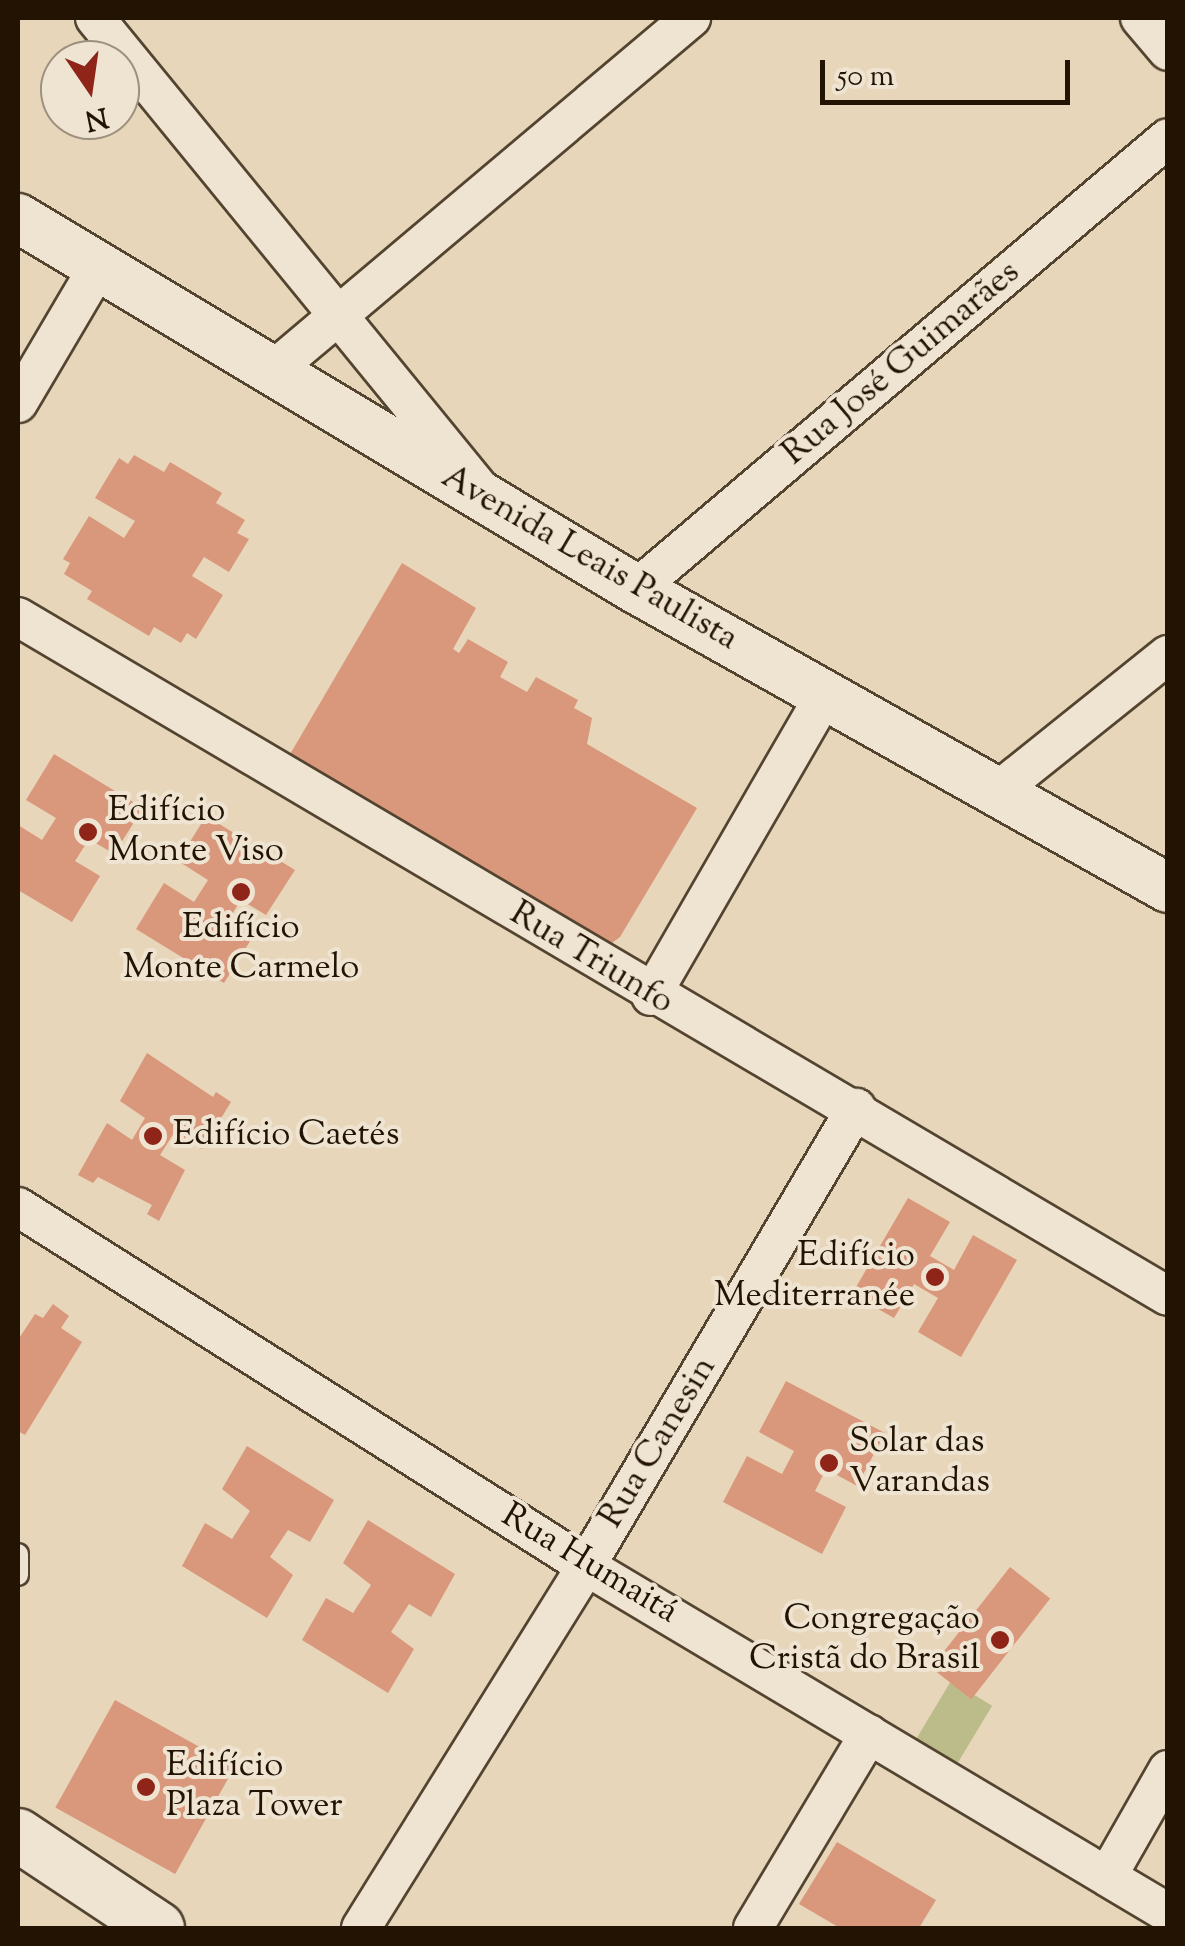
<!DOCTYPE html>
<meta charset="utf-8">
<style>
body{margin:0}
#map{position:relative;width:1185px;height:1946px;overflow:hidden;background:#e7d6ba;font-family:"Sorts Mill Goudy",serif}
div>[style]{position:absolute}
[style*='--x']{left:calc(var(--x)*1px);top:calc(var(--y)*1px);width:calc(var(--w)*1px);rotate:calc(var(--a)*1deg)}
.green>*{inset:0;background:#bcbc8b;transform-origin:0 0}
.building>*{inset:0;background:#d9977b;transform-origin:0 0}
.roads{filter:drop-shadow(2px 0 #534430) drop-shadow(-2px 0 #534430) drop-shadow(0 2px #534430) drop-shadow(0 -2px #534430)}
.service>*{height:20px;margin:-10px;padding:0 10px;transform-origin:10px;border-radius:10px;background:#efe4d2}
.minor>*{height:38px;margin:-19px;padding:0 19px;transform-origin:19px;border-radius:19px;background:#efe4d2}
.tertiary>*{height:48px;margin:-24px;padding:0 24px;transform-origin:24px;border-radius:24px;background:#efe4d2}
.secondary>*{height:52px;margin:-26px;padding:0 26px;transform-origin:26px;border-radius:26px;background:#efe4d2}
.dots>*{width:28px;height:28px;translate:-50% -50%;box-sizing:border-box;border:5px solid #efe4d2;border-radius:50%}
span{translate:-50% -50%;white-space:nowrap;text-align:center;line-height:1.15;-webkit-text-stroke:8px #efe4d2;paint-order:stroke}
.street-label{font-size:35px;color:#221302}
.poi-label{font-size:35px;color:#221302}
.left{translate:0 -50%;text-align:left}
.right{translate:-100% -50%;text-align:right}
.frame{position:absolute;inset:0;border:20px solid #221302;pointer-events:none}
.north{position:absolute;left:40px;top:40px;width:100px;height:100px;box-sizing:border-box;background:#efe4d2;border:2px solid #9d907f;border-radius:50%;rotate:167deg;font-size:28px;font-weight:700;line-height:40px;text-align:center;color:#221302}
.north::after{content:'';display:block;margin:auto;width:35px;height:45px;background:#8f2418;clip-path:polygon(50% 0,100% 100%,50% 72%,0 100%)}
.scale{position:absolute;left:820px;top:60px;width:250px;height:45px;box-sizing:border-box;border:5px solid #221302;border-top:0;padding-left:12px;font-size:30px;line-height:35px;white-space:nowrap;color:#221302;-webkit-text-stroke:8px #efe4d2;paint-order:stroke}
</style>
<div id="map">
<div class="green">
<div style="left:951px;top:1681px;width:48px;height:76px;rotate:31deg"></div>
</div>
<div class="building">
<div style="clip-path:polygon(134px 455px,164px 472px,170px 462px,222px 493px,216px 503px,245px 520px,237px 533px,249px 539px,229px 572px,204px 557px,192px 576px,223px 595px,196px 639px,187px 633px,181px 643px,154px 627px,149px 636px,87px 599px,92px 591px,64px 574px,70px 563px,63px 559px,89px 516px,124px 538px,135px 521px,95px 498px,119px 458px,128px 464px)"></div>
<div style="clip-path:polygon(402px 563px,476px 608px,453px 649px,459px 653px,468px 639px,508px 662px,500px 677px,527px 692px,536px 677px,578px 700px,574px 708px,592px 718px,587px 744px,697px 808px,620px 937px,608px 946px,282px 768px)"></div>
<div style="clip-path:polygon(54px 754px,143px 808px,114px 854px,89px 839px,75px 861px,100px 876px,72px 922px,18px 890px,18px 825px,42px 840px,56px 818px,26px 800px)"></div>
<div style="clip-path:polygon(206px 816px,295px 870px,266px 915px,241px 900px,227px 922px,252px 938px,224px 983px,136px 929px,164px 883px,194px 902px,208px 880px,178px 861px)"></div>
<div style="clip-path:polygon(147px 1053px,213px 1097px,216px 1092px,231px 1102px,202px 1149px,174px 1133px,160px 1155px,185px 1170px,159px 1221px,147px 1214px,152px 1205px,98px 1177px,93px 1183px,78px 1175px,107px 1123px,132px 1140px,145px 1118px,120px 1101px)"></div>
<div style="clip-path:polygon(908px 1198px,950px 1222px,930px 1256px,954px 1270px,973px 1235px,1017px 1260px,961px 1357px,918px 1332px,938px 1298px,914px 1284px,894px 1318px,852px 1294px)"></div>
<div style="clip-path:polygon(53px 1304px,69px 1316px,61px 1328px,82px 1342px,25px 1435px,18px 1431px,18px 1340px,35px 1314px,43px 1318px)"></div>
<div style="clip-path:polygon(786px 1381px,885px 1433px,857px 1486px,826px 1469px,815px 1491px,846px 1507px,822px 1554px,723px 1502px,747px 1456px,782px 1474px,794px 1451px,759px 1432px)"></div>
<div style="clip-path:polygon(247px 1446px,334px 1500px,310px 1542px,288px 1530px,270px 1557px,293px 1575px,267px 1618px,182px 1566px,205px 1523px,232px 1539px,250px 1511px,222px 1489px)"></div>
<div style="clip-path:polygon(368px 1520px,455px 1574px,431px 1617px,409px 1604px,391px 1632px,414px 1649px,388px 1693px,302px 1640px,326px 1598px,353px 1613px,371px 1585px,343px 1563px)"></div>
<div style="left:1010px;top:1567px;width:51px;height:128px;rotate:38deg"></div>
<div style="left:115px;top:1700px;width:137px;height:123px;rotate:29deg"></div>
<div style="clip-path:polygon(837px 1842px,936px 1900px,919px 1928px,840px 1928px,799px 1904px)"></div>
</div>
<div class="roads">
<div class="service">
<div style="--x:18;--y:1554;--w:21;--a:90"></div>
</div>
<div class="minor">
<div style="--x:95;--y:18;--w:607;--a:50.75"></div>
<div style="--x:1140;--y:18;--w:43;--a:49.7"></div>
<div style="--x:270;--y:373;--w:551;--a:-40.14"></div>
<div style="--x:18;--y:403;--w:158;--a:-59.5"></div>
<div style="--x:636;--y:589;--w:697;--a:-40.29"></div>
<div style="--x:18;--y:617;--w:1335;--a:30.56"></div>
<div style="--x:998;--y:791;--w:218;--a:-38.7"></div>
<div style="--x:651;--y:996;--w:350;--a:-60"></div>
<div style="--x:18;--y:1207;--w:672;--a:32.29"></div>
<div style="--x:586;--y:1566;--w:678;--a:30.8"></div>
<div style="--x:1108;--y:1875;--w:121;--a:-60.3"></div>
<div style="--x:361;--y:1928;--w:426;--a:-58.1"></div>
<div style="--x:586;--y:1566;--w:532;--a:-59.48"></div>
<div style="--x:753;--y:1928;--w:226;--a:-59.1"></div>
</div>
<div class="tertiary">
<div style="--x:18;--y:218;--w:721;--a:30.98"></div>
<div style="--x:636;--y:589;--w:610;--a:29.34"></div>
</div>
<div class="secondary">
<div style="--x:18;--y:1835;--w:168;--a:33.6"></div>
</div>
</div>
<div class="dots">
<div style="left:88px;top:832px;background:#8f2418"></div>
<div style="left:241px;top:892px;background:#8f2418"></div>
<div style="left:153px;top:1136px;background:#8f2418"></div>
<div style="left:935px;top:1277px;background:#8f2418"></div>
<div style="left:829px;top:1463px;background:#8f2418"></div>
<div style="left:1000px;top:1640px;background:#8f2418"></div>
<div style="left:146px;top:1787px;background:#8f2418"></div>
</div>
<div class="street-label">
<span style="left:902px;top:364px;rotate:-40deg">Rua José Guimarães</span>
<span style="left:589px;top:559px;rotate:30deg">Avenida Leais Paulista</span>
<span style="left:591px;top:959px;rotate:31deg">Rua Triunfo</span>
<span style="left:659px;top:1443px;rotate:-59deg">Rua Canesin</span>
<span style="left:589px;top:1565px;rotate:31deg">Rua Humaitá</span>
</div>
<div class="poi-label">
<span class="left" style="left:108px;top:832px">Edifício<br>Monte Viso</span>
<span style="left:241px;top:949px">Edifício<br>Monte Carmelo</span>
<span class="left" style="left:173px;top:1136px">Edifício Caetés</span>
<span class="right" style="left:915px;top:1277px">Edifício<br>Mediterranée</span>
<span class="left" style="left:849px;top:1463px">Solar das<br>Varandas</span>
<span class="right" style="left:980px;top:1640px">Congregação<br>Cristã do Brasil</span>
<span class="left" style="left:166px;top:1787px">Edifício<br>Plaza Tower</span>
</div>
<div class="frame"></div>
<div class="north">N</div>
<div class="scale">50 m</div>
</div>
